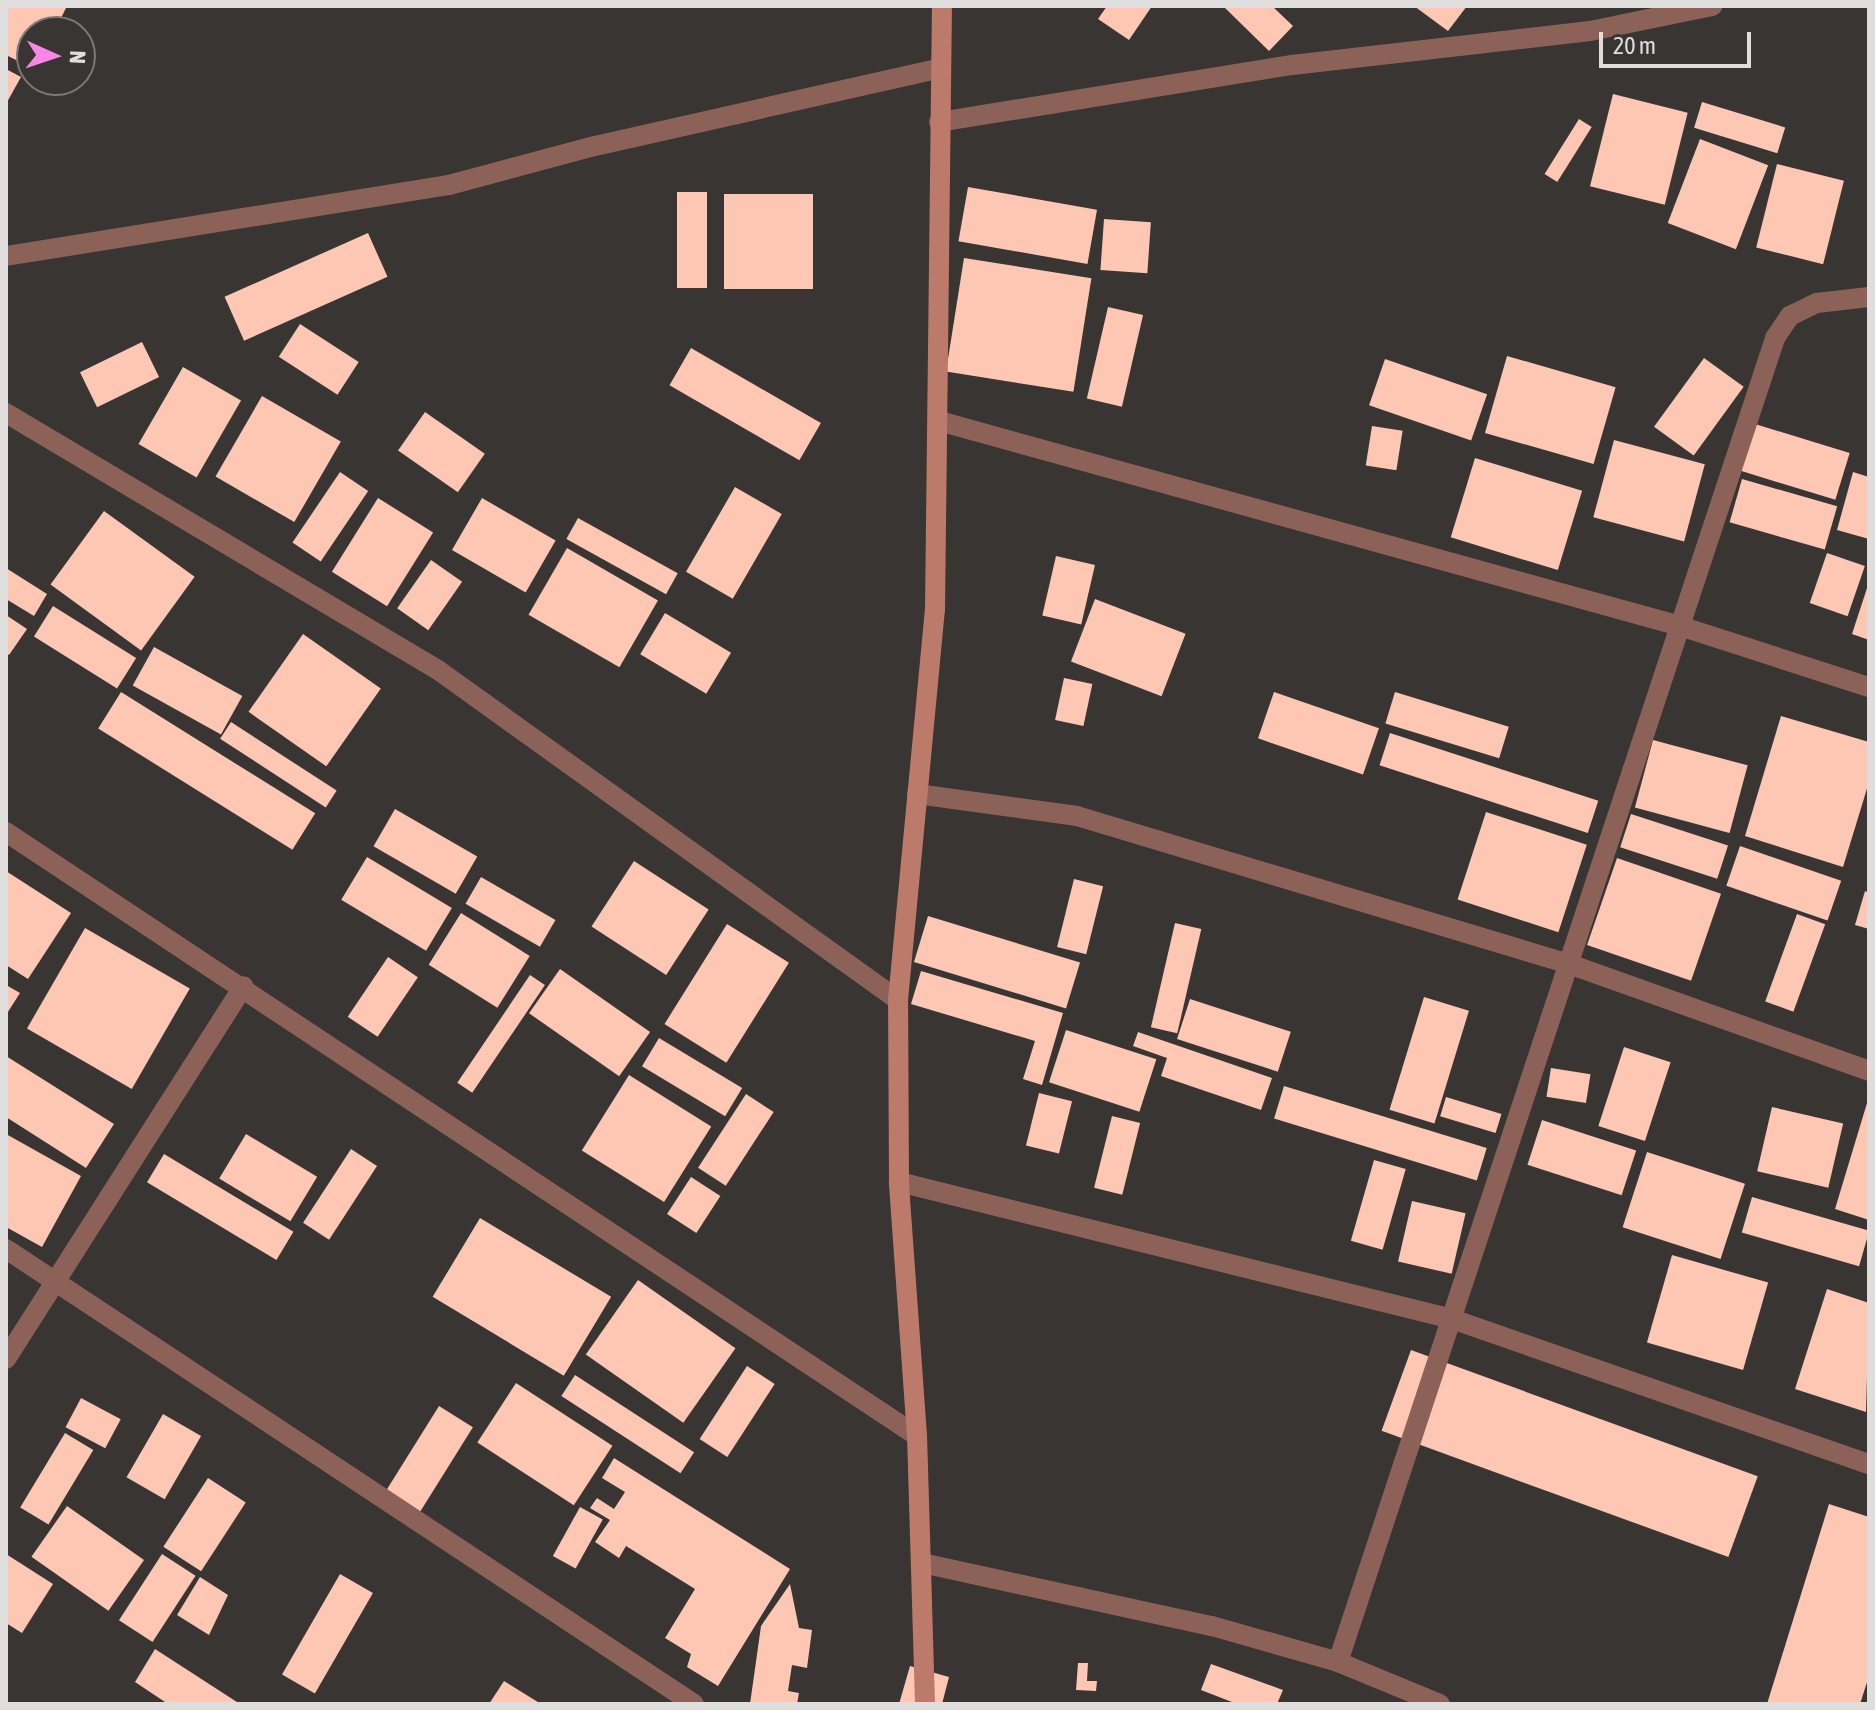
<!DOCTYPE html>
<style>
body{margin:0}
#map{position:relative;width:1875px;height:1710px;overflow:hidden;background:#383532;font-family:"Asap Condensed",sans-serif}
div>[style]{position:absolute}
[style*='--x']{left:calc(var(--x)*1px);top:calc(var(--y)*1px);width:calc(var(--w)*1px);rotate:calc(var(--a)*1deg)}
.building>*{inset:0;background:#fdc7b4;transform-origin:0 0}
.street>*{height:20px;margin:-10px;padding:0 10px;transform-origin:10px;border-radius:10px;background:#8c6258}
.secondary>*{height:20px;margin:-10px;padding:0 10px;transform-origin:10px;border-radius:10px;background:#bc7a6a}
span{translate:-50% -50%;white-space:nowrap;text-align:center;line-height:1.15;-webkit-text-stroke:8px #383532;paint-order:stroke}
.frame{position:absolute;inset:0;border:8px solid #e0dedd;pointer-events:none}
.north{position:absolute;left:16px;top:16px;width:80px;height:80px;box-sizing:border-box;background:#383532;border:2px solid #7b7976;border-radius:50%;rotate:93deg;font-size:22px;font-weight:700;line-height:32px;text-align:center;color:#e0dedd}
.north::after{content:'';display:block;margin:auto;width:28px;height:36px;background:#fb86e5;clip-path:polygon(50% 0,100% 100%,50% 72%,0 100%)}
.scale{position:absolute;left:1599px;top:32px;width:152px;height:36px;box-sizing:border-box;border:4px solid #e0dedd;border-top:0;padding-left:10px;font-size:24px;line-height:28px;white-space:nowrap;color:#e0dedd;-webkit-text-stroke:6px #383532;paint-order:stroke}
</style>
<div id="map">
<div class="building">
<div style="clip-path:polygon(6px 6px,67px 6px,54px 32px,32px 32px,32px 68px,6px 55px)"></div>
<div style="clip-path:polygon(1107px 6px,1152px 6px,1129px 40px,1098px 19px)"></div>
<div style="clip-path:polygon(1223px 6px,1272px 6px,1293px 26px,1269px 51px)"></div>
<div style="clip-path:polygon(1414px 6px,1467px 6px,1448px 31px)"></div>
<div style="clip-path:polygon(6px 69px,21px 77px,6px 104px)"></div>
<div style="left:1613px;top:94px;width:77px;height:95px;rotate:14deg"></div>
<div style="left:1702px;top:102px;width:87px;height:27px;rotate:17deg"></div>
<div style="left:1579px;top:119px;width:15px;height:65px;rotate:32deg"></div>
<div style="left:1700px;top:139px;width:73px;height:90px;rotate:21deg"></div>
<div style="left:1777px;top:164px;width:69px;height:86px;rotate:14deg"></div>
<div style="left:968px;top:187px;width:131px;height:55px;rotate:10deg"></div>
<div style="left:677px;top:192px;width:30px;height:96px"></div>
<div style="left:724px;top:194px;width:89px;height:95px"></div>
<div style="left:1104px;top:219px;width:47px;height:51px;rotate:4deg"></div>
<div style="left:368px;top:233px;width:48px;height:157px;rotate:66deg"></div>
<div style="left:964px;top:258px;width:129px;height:115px;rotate:9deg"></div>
<div style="left:1108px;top:307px;width:36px;height:94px;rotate:13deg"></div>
<div style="left:300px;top:324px;width:70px;height:39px;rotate:33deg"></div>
<div style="left:142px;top:342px;width:39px;height:69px;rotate:64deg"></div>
<div style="left:691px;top:348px;width:150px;height:43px;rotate:30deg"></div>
<div style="left:1507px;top:356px;width:113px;height:80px;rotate:16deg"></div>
<div style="left:1704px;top:358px;width:49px;height:85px;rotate:36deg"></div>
<div style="left:1385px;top:359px;width:108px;height:49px;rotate:19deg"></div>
<div style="left:183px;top:367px;width:67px;height:89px;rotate:30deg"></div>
<div style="left:262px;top:396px;width:91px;height:93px;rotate:30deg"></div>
<div style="left:425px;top:412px;width:73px;height:47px;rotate:35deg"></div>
<div style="left:1755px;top:424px;width:99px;height:49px;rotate:17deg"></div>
<div style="left:1372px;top:426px;width:31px;height:40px;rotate:9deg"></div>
<div style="left:1614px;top:440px;width:94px;height:80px;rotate:15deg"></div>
<div style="left:1475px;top:458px;width:112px;height:83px;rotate:17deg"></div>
<div style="left:340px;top:472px;width:34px;height:85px;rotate:34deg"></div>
<div style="clip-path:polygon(1853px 472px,1869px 477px,1869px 539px,1837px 530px)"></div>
<div style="left:1742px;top:479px;width:99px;height:45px;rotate:16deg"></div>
<div style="left:735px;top:487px;width:54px;height:98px;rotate:30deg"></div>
<div style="left:378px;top:498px;width:65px;height:87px;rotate:32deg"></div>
<div style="left:482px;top:498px;width:85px;height:60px;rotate:30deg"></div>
<div style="left:104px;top:511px;width:112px;height:91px;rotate:36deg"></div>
<div style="left:578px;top:518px;width:114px;height:24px;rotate:29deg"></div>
<div style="left:567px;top:548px;width:105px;height:77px;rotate:30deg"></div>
<div style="left:1827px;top:553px;width:40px;height:53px;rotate:19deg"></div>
<div style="left:1056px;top:556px;width:40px;height:61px;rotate:13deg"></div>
<div style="left:431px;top:560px;width:38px;height:59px;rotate:35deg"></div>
<div style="clip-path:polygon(6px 568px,47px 594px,34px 616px,6px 599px)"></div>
<div style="clip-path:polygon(1868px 585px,1869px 585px,1869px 640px,1852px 634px)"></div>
<div style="left:1095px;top:599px;width:97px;height:67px;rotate:21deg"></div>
<div style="left:53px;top:606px;width:98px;height:36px;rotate:32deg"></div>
<div style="left:665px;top:613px;width:77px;height:48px;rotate:31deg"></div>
<div style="clip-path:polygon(6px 615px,27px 629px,9px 655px,6px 653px)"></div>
<div style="left:303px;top:634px;width:95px;height:95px;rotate:35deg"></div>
<div style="left:154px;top:647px;width:101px;height:44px;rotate:29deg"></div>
<div style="left:1064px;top:678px;width:29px;height:43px;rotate:12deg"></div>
<div style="left:121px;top:692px;width:229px;height:43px;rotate:32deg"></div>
<div style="left:1274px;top:692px;width:111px;height:49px;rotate:19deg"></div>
<div style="left:1395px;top:692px;width:119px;height:33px;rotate:17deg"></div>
<div style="clip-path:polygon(1781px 716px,1869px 742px,1869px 782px,1843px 867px,1745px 836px)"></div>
<div style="left:231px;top:722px;width:126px;height:20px;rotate:33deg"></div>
<div style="left:1390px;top:733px;width:219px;height:34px;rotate:18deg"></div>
<div style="left:1653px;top:740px;width:98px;height:70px;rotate:15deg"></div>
<div style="left:395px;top:809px;width:95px;height:43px;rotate:30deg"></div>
<div style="left:1486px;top:812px;width:106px;height:92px;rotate:18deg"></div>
<div style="left:1631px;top:814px;width:102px;height:35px;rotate:18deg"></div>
<div style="left:1740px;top:846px;width:107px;height:42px;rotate:19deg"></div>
<div style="left:367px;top:857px;width:99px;height:50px;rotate:31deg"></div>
<div style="left:1617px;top:858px;width:110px;height:92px;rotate:19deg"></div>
<div style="left:634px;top:861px;width:89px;height:78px;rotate:33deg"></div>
<div style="clip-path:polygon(6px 871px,71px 913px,28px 979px,6px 965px)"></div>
<div style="left:481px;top:877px;width:86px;height:31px;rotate:30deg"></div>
<div style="left:1074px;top:879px;width:30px;height:70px;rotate:14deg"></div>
<div style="clip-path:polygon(1865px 891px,1869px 893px,1869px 929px,1855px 925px)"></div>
<div style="left:461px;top:913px;width:81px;height:61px;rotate:32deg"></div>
<div style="left:1797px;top:914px;width:30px;height:93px;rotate:20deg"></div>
<div style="left:928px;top:916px;width:159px;height:48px;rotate:17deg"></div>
<div style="left:1175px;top:923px;width:27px;height:107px;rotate:13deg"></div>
<div style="left:727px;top:924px;width:73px;height:118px;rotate:32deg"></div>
<div style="left:85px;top:928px;width:121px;height:116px;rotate:30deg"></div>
<div style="left:388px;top:957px;width:36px;height:72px;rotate:34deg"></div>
<div style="left:560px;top:969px;width:110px;height:54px;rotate:35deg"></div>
<div style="clip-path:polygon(921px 971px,1063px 1013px,1042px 1085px,1023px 1079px,1035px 1041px,911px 1004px)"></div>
<div style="left:530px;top:975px;width:18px;height:130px;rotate:34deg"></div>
<div style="clip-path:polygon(6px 985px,20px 993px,6px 1015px)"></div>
<div style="left:1424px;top:997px;width:47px;height:118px;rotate:17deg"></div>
<div style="left:1190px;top:999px;width:106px;height:42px;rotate:18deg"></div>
<div style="left:1066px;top:1030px;width:95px;height:55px;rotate:18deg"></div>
<div style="clip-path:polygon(1138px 1032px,1272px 1078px,1261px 1110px,1161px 1076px,1167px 1058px,1133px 1046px)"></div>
<div style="left:659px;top:1038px;width:97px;height:33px;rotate:31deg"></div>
<div style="left:1624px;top:1047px;width:49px;height:83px;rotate:18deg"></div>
<div style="clip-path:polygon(6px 1056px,114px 1124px,86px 1168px,6px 1117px)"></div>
<div style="left:1551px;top:1068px;width:40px;height:29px;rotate:9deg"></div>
<div style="left:629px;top:1075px;width:97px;height:89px;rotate:32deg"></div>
<div style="left:1284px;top:1086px;width:212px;height:34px;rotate:17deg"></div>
<div style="left:1039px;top:1093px;width:34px;height:54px;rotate:14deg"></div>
<div style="left:746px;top:1094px;width:33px;height:88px;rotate:33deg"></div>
<div style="left:1446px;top:1097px;width:58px;height:20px;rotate:17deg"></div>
<div style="clip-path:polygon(1867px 1103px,1869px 1104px,1869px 1220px,1835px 1209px)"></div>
<div style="left:1772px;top:1107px;width:73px;height:66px;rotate:13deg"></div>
<div style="left:1112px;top:1116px;width:29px;height:74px;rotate:14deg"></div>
<div style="left:1542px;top:1120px;width:99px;height:47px;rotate:18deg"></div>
<div style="clip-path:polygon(6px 1134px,81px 1176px,42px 1247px,6px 1227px)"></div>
<div style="left:246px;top:1134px;width:83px;height:52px;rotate:31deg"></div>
<div style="left:351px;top:1149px;width:31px;height:88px;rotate:33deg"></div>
<div style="left:1647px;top:1152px;width:103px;height:79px;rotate:18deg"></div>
<div style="left:164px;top:1154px;width:151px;height:33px;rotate:31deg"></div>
<div style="left:1374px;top:1160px;width:33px;height:84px;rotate:16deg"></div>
<div style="left:691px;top:1177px;width:35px;height:44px;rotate:33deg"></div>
<div style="left:1752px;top:1197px;width:122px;height:37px;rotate:16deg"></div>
<div style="left:1412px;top:1201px;width:55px;height:62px;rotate:13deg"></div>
<div style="left:480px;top:1218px;width:153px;height:92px;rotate:31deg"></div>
<div style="left:1672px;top:1255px;width:100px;height:91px;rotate:16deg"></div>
<div style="left:638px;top:1280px;width:119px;height:91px;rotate:35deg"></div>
<div style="clip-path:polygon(1827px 1289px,1869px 1303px,1866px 1412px,1795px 1389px)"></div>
<div style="left:1411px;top:1350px;width:369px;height:86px;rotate:20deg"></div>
<div style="left:747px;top:1366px;width:33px;height:87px;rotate:33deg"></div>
<div style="left:575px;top:1375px;width:142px;height:25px;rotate:33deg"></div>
<div style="left:516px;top:1383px;width:115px;height:71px;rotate:33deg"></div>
<div style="left:81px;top:1398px;width:45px;height:33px;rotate:28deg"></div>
<div style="left:439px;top:1406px;width:40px;height:102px;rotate:32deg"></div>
<div style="left:163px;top:1414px;width:44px;height:73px;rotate:30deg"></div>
<div style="left:65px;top:1433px;width:33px;height:87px;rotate:31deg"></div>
<div style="clip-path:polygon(614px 1458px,790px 1569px,718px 1686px,687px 1667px,691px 1654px,665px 1638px,695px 1589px,626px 1546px,619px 1558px,595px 1542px,610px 1520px,590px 1508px,597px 1498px,614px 1509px,625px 1492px,602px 1478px)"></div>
<div style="left:208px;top:1478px;width:45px;height:82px;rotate:33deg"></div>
<div style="clip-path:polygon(1829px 1504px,1869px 1517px,1869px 1676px,1860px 1704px,1767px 1704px)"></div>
<div style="left:67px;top:1506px;width:94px;height:62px;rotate:35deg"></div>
<div style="left:580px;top:1507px;width:26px;height:56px;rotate:29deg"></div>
<div style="clip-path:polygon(6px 1554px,53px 1584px,22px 1633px,6px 1623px)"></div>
<div style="left:162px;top:1554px;width:40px;height:79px;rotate:33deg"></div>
<div style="left:340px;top:1574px;width:38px;height:116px;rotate:30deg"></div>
<div style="clip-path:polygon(200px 1577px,228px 1595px,209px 1635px,177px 1615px)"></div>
<div style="clip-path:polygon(790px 1584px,799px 1628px,812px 1630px,807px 1668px,792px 1665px,788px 1691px,799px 1693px,797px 1704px,750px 1704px,761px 1626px)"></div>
<div style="clip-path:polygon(155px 1649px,240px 1704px,168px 1704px,135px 1682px)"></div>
<div style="clip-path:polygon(1078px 1663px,1088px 1663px,1087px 1681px,1097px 1681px,1096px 1691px,1076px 1690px)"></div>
<div style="clip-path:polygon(1211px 1664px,1283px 1690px,1277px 1704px,1237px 1704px,1201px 1690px)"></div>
<div style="clip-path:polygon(910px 1666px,949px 1677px,942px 1704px,899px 1704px)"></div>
<div style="clip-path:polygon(504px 1681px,541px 1704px,489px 1704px)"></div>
</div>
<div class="street">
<div style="--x:939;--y:122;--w:358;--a:-9.2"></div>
<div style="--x:1292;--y:65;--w:300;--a:-6.5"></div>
<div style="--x:1590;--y:31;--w:125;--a:-11.6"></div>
<div style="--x:6;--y:256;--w:449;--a:-9.1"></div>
<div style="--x:449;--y:185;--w:151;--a:-15"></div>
<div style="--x:595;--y:146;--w:354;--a:-12.7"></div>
<div style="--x:6;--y:413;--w:503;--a:30.75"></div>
<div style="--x:438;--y:670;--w:566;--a:35.66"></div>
<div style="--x:939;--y:421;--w:769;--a:15.46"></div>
<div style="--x:1680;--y:626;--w:199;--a:17.9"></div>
<div style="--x:917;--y:794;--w:162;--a:7.8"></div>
<div style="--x:1077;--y:816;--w:514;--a:16.74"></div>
<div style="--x:1569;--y:964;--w:319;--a:19.6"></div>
<div style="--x:6;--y:832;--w:1093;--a:33.54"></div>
<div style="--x:899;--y:1182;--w:570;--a:13.91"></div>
<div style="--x:1452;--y:1319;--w:441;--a:19.2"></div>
<div style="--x:6;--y:1249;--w:825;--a:33.48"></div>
<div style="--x:6;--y:1359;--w:442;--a:-57.5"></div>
<div style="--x:922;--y:1563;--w:297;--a:12.3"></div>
<div style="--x:1212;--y:1626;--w:131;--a:15.9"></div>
<div style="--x:1338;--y:1662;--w:110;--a:22.4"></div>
<div style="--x:1338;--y:1662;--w:1394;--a:-71.73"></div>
<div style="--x:1775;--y:338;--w:27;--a:-56"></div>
<div style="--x:1790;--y:316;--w:30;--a:-26"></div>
<div style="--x:1817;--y:303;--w:52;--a:-6.6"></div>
</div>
<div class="secondary">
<div style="--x:925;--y:1704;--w:268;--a:-91.7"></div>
<div style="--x:917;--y:1436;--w:255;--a:-94.1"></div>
<div style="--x:899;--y:1182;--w:182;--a:-90.3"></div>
<div style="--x:898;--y:1000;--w:392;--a:-84.6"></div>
<div style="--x:935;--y:610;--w:604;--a:-89.34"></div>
</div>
<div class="frame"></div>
<div class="north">N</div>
<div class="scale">20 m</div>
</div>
